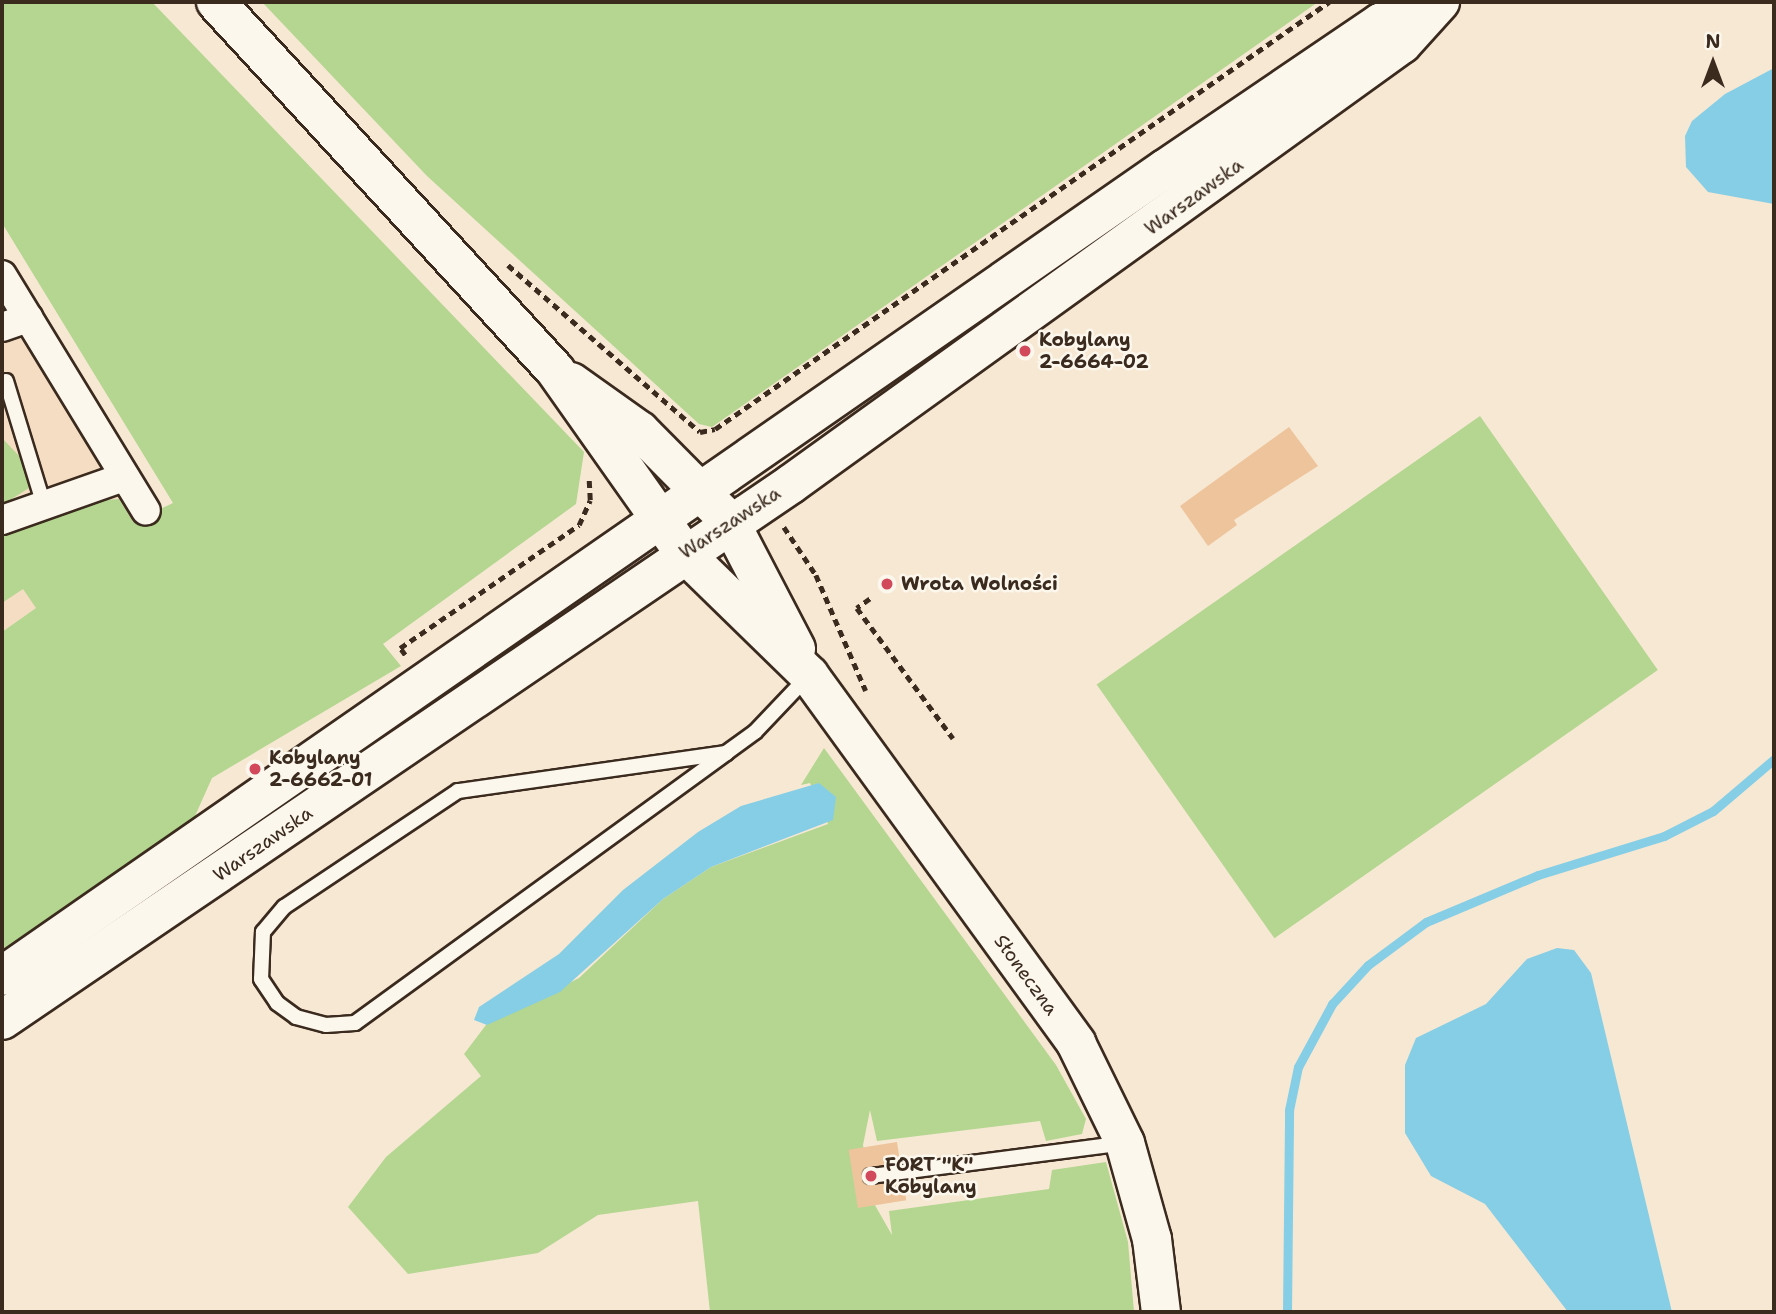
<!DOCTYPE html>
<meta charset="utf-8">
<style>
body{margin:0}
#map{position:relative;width:1776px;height:1314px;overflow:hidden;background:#f7e8d4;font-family:"Shantell Sans",sans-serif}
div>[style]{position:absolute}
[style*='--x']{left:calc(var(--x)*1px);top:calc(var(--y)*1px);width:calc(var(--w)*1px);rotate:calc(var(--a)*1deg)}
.built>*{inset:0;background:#f4ddc3}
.green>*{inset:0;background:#b4d690;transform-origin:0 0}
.water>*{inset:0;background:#85cee5}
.stream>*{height:9px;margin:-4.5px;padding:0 4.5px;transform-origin:4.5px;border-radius:4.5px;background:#85cee5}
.building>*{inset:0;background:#edc49c;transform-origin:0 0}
.path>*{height:4.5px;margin-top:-2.25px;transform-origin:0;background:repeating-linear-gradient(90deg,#3b2a1e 0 7px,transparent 0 12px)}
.roads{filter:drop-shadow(2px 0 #3b2a1e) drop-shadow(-2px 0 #3b2a1e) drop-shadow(0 2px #3b2a1e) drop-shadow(0 -2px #3b2a1e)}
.lane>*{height:14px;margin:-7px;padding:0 7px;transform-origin:7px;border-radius:7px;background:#fbf7ec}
.street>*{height:28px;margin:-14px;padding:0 14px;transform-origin:14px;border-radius:14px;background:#fbf7ec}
.secondary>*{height:38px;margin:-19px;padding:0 19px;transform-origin:19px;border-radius:19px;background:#fbf7ec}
.highway>*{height:38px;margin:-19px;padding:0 19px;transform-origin:19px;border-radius:19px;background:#fbf7ec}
.dots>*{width:19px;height:19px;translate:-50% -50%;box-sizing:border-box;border:4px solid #fbf7ec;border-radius:50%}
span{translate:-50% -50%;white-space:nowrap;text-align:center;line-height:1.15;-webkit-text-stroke:5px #fbf7ec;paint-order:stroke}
.street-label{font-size:19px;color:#3b2a1e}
.poi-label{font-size:19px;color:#3b2a1e;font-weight:700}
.left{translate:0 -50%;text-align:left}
.frame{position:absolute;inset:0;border:4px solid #3b2a1e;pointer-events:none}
.north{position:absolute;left:1678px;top:28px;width:70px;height:70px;-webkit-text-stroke:5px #fbf7ec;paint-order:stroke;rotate:0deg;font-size:19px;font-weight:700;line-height:28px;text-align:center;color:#3b2a1e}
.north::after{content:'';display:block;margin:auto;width:24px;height:32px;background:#3b2a1e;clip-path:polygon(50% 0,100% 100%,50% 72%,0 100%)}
</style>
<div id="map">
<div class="built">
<div style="clip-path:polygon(2px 307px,141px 534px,2px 632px)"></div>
</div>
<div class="green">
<div style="clip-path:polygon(2px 2px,152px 2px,584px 452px,576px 504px,383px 644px,401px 666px,212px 778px,191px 825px,2px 956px,2px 632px,36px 608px,23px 589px,2px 603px,2px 537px,92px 501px,119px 499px,133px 522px,173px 503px,2px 223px)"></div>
<div style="clip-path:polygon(262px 2px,1318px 2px,712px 427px,699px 424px,427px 176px)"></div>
<div style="left:1480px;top:416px;width:310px;height:468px;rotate:55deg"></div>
<div style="clip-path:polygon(2px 438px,22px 459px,29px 488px,2px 505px)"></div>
<div style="clip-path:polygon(824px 748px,1056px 1065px,1086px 1119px,1082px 1134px,1046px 1141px,1040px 1121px,877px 1141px,870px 1110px,863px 1145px,872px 1200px,892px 1235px,889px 1211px,1049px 1189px,1052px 1170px,1106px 1162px,1128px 1242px,1134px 1312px,710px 1312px,698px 1201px,598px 1215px,538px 1253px,408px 1274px,348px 1207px,386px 1157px,481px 1076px,464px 1054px,486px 1025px,579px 978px,663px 899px,711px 867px,828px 824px,810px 783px,801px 785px)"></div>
</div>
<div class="water">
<div style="clip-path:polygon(1774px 68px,1774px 204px,1708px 192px,1686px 167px,1685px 136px,1692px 121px,1725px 94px)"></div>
<div style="clip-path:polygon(819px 783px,836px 797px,833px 820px,711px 867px,663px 899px,560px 992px,487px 1025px,474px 1020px,479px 1007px,559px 954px,623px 890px,698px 832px,741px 806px)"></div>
<div style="clip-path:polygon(1557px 948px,1574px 950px,1591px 973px,1672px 1312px,1568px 1312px,1485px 1204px,1431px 1176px,1405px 1133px,1405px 1065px,1416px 1038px,1486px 1004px,1527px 959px)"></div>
</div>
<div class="stream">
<div style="--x:1287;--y:1312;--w:202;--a:-89.4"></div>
<div style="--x:1289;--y:1110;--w:44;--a:-78.2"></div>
<div style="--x:1298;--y:1067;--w:72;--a:-61.6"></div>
<div style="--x:1332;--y:1004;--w:53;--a:-47.3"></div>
<div style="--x:1368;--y:965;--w:72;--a:-36.6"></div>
<div style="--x:1426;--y:922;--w:121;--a:-22.8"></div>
<div style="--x:1538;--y:875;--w:132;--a:-17.2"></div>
<div style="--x:1664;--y:836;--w:55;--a:-27"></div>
<div style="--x:1713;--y:811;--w:80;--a:-40.4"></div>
</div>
<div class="building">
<div style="clip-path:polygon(1289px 427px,1318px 466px,1234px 520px,1237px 525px,1208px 546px,1180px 506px)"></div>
<div style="left:897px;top:1142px;width:59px;height:49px;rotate:81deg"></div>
</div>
<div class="path">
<div style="--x:508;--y:265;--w:254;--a:41"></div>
<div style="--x:700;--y:432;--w:15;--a:-11"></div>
<div style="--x:715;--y:429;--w:748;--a:-34.82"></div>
<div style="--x:784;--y:527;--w:58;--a:56.3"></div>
<div style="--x:816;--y:575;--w:126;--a:66.7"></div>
<div style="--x:870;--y:599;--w:16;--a:145"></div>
<div style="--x:857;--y:608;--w:162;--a:53.6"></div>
<div style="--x:405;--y:655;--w:9;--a:-126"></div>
<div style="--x:400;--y:648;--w:217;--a:-34.5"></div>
<div style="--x:579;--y:525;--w:27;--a:-66"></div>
<div style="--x:590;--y:500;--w:20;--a:-93"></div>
</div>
<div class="roads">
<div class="lane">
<div style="--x:6;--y:381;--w:130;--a:73"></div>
<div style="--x:726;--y:753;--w:271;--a:171.9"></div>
<div style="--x:458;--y:791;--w:209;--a:146.3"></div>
<div style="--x:284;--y:907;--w:33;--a:130"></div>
<div style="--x:263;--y:932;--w:47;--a:92.4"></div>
<div style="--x:261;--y:979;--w:29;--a:56"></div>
<div style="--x:277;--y:1003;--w:24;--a:36"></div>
<div style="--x:296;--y:1017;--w:31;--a:15"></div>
<div style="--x:326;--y:1025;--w:29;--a:-4"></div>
<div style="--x:355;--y:1023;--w:459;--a:-36"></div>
<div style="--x:726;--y:753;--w:36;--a:-36"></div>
<div style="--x:755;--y:732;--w:79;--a:-46.5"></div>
<div style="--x:871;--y:1176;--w:255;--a:-7.4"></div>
</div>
<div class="street">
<div style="--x:2;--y:275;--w:276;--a:58.6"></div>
<div style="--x:2;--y:327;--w:28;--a:-19"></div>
<div style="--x:2;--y:520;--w:129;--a:-19.4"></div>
</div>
<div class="secondary">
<div style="--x:216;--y:2;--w:500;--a:47.35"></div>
<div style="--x:555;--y:370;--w:224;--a:54.8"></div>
<div style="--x:684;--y:553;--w:175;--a:44.3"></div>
<div style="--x:809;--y:675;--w:455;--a:54"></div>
<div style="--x:1076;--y:1043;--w:111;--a:63.9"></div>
<div style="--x:1125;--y:1143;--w:100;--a:74.3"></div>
<div style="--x:1152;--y:1239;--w:74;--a:83"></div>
<div style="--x:571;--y:382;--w:85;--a:35.4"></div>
<div style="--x:640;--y:431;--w:128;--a:45.3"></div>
<div style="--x:730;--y:522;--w:143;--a:62.5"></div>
</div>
<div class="highway">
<div style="--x:2;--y:976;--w:1416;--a:-34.76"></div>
<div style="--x:1165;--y:169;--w:260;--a:-34.2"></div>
<div style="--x:1380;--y:23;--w:50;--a:-25"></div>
<div style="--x:2;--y:1020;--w:954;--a:-34.19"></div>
<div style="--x:791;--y:484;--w:753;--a:-35.76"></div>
<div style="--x:1402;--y:44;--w:57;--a:-47.9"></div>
</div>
</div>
<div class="dots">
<div style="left:1025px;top:351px;background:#d1495b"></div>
<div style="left:887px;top:584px;background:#d1495b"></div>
<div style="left:255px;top:769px;background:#d1495b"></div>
<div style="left:871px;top:1176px;background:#d1495b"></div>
</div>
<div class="street-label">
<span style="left:1194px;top:197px;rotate:-36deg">Warszawska</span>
<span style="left:730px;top:523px;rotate:-33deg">Warszawska</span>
<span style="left:263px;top:844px;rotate:-35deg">Warszawska</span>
<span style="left:1026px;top:975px;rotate:54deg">Słoneczna</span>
</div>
<div class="poi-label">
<span class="left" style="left:1039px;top:351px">Kobylany<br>2-6664-02</span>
<span class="left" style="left:901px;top:584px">Wrota Wolności</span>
<span class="left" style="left:269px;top:769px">Kobylany<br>2-6662-01</span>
<span class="left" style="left:885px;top:1176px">FORT "K"<br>Kobylany</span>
</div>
<div class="frame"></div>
<div class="north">N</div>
</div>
